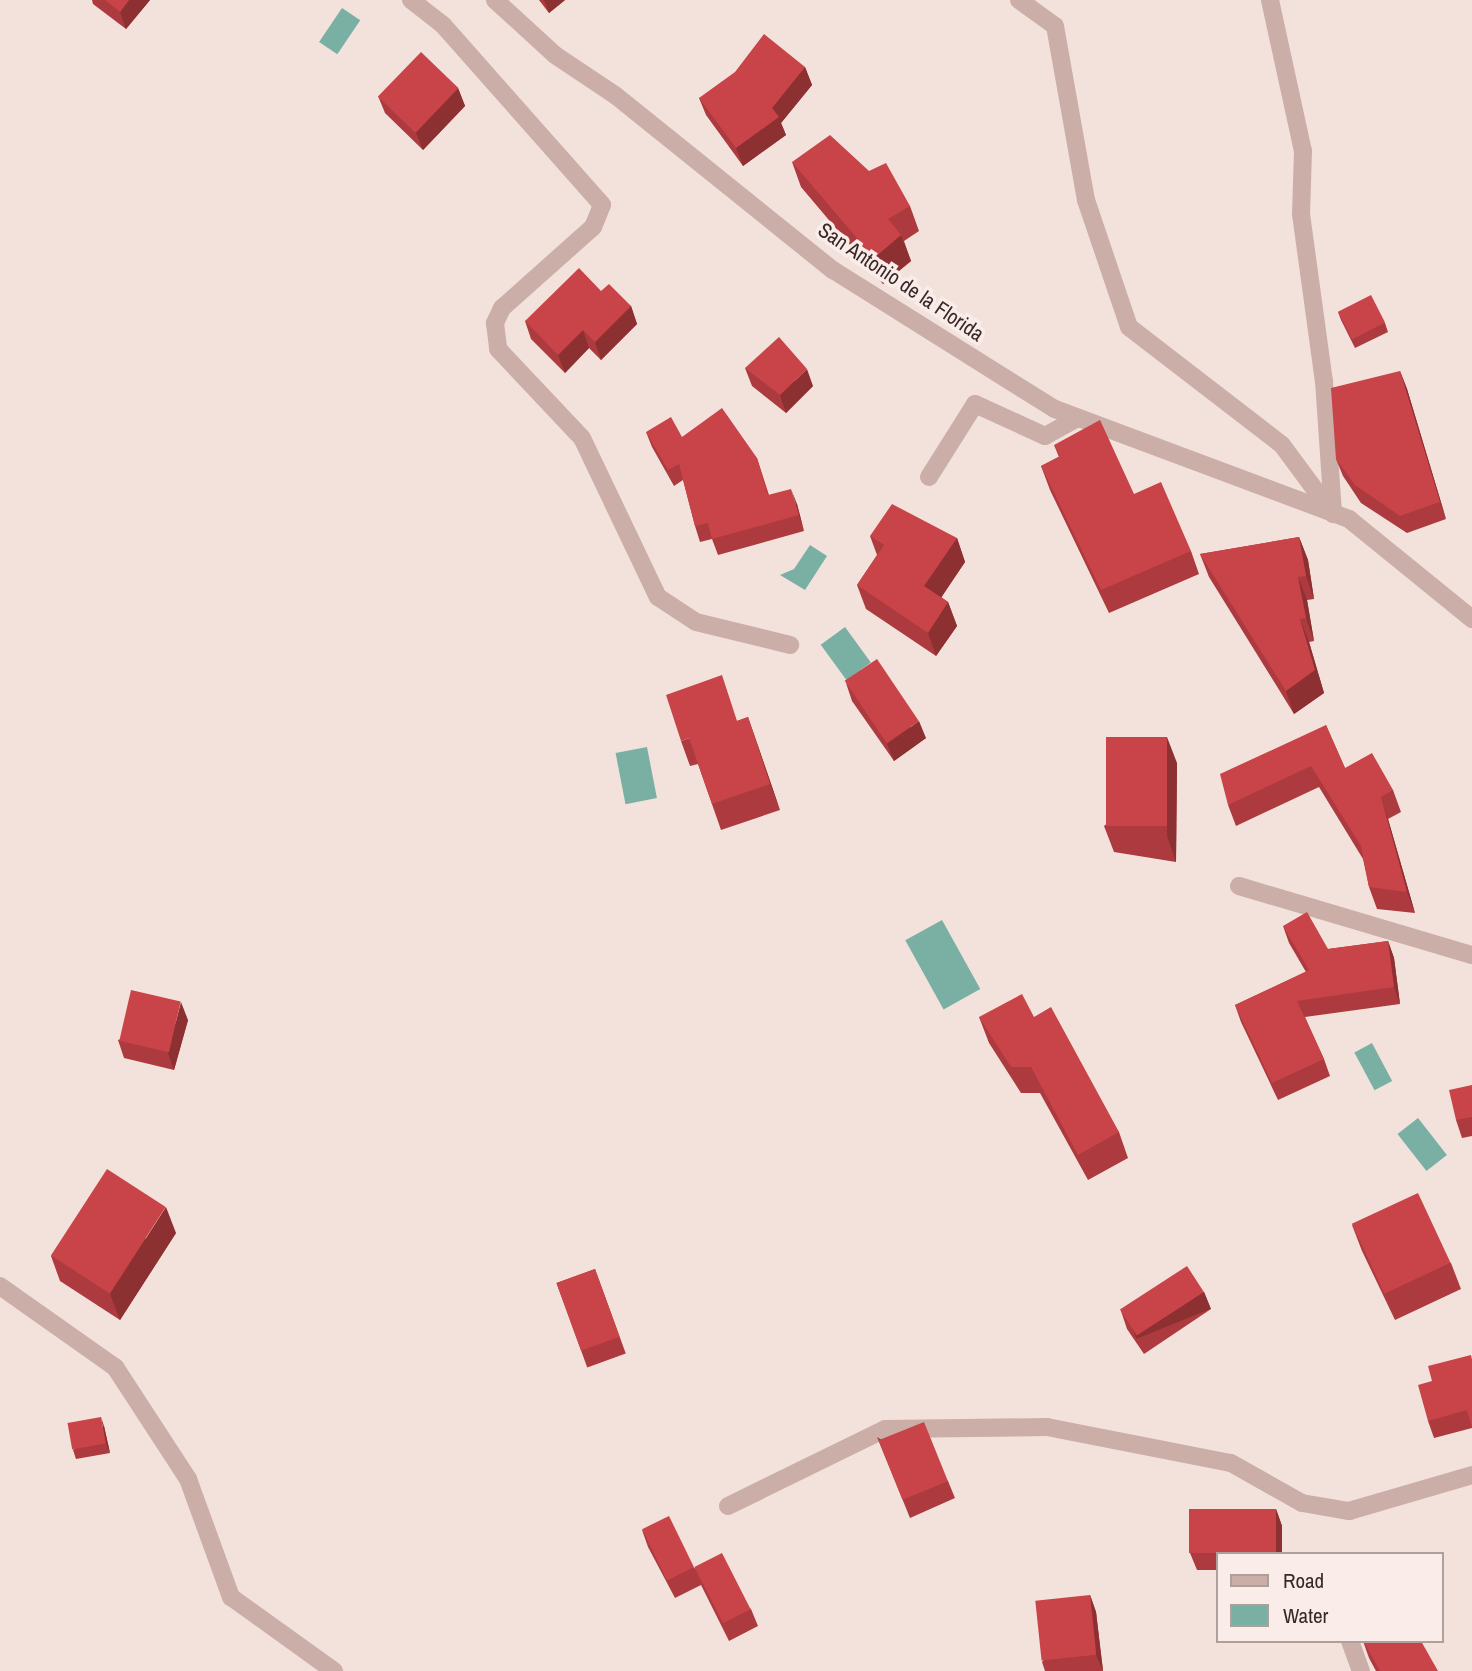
<!DOCTYPE html>
<style>
body{margin:0}
#map{position:relative;width:1472px;height:1671px;overflow:hidden;background:#f3e2dc;font-family:"Archivo Narrow",sans-serif}
div>[style]{position:absolute}
[style*='--x']{left:calc(var(--x)*1px);top:calc(var(--y)*1px);width:calc(var(--w)*1px);rotate:calc(var(--a)*1deg)}
.water>*{inset:0;background:#7ab0a4;transform-origin:0 0}
.minor>*{height:18px;margin:-9px;padding:0 9px;transform-origin:9px;border-radius:9px;background:#cbaea8}
.wall>*{inset:0;background:#ac3a3e;transform-origin:0 0}
.shaded-wall>*{inset:0;background:#8c3032;transform-origin:0 0}
.building>*{inset:0;background:#c84448;transform-origin:0 0}
span{translate:-50% -50%;white-space:nowrap;text-align:center;line-height:1.15;-webkit-text-stroke:7px #faede9;paint-order:stroke}
.street-label{font-size:21px;color:#382928}
.legend{position:absolute;left:1216px;top:1552px;width:228px;height:91px;box-sizing:border-box;background:#faede9;border:2px solid #ac9f9c;margin:0;padding:9px 12px;list-style:none;font-size:21px;color:#382928}
.legend li{display:flex;align-items:center;gap:14px;height:35px}
.legend b{width:35px;border:2px solid #ac9f9c}
</style>
<div id="map">
<div class="water">
<div style="left:342px;top:8px;width:22px;height:41px;rotate:34deg"></div>
<div style="clip-path:polygon(810px 545px,827px 556px,805px 590px,780px 575px,794px 569px)"></div>
<div style="left:845px;top:627px;width:44px;height:30px;rotate:54deg"></div>
<div style="left:647px;top:747px;width:52px;height:32px;rotate:79deg"></div>
<div style="left:942px;top:920px;width:79px;height:42px;rotate:61deg"></div>
<div style="left:1372px;top:1043px;width:43px;height:20px;rotate:62deg"></div>
<div style="left:1418px;top:1118px;width:47px;height:26px;rotate:52deg"></div>
</div>
<div class="minor">
<div style="--x:411;--y:0;--w:41;--a:38"></div>
<div style="--x:443;--y:25;--w:240;--a:48.5"></div>
<div style="--x:602;--y:205;--w:24;--a:112"></div>
<div style="--x:593;--y:227;--w:122;--a:138.3"></div>
<div style="--x:502;--y:308;--w:17;--a:115"></div>
<div style="--x:495;--y:323;--w:26;--a:83"></div>
<div style="--x:498;--y:349;--w:122;--a:46.7"></div>
<div style="--x:582;--y:438;--w:176;--a:64.5"></div>
<div style="--x:658;--y:597;--w:45;--a:33.3"></div>
<div style="--x:696;--y:622;--w:97;--a:13.7"></div>
<div style="--x:495;--y:0;--w:81;--a:42.5"></div>
<div style="--x:555;--y:55;--w:72;--a:33.7"></div>
<div style="--x:615;--y:95;--w:280;--a:38.8"></div>
<div style="--x:833;--y:270;--w:262;--a:32.1"></div>
<div style="--x:1055;--y:409;--w:314;--a:20.5"></div>
<div style="--x:1349;--y:519;--w:159;--a:39.1"></div>
<div style="--x:1019;--y:0;--w:44;--a:35.8"></div>
<div style="--x:1055;--y:26;--w:177;--a:79.9"></div>
<div style="--x:1086;--y:200;--w:134;--a:71.3"></div>
<div style="--x:1129;--y:327;--w:193;--a:37.6"></div>
<div style="--x:1282;--y:445;--w:86;--a:53.5"></div>
<div style="--x:1270;--y:0;--w:155;--a:77.7"></div>
<div style="--x:1303;--y:151;--w:63;--a:91.8"></div>
<div style="--x:1301;--y:214;--w:169;--a:82.2"></div>
<div style="--x:1324;--y:381;--w:133;--a:86.1"></div>
<div style="--x:929;--y:477;--w:86;--a:-57.8"></div>
<div style="--x:975;--y:404;--w:77;--a:24.6"></div>
<div style="--x:1045;--y:436;--w:37;--a:-29"></div>
<div style="--x:1239;--y:886;--w:243;--a:16.5"></div>
<div style="--x:0;--y:1286;--w:141;--a:35.2"></div>
<div style="--x:115;--y:1367;--w:134;--a:56.9"></div>
<div style="--x:188;--y:1479;--w:126;--a:70"></div>
<div style="--x:231;--y:1597;--w:127;--a:35.7"></div>
<div style="--x:728;--y:1506;--w:175;--a:-26.1"></div>
<div style="--x:885;--y:1429;--w:162;--a:-0.7"></div>
<div style="--x:1047;--y:1427;--w:187;--a:11.1"></div>
<div style="--x:1231;--y:1463;--w:81;--a:29.4"></div>
<div style="--x:1302;--y:1503;--w:48;--a:9.7"></div>
<div style="--x:1349;--y:1511;--w:128;--a:-16.3"></div>
<div style="--x:1350;--y:1641;--w:32;--a:70"></div>
</div>
<div class="wall">
<div style="clip-path:polygon(92px 0,150px 0,126px 29px,93px 4px)"></div>
<div style="clip-path:polygon(539px 0,565px 0,549px 13px)"></div>
<div style="clip-path:polygon(805px 67px,812px 85px,781px 123px,786px 135px,743px 166px,706px 115px,699px 98px)"></div>
<div style="clip-path:polygon(458px 88px,465px 106px,423px 150px,385px 113px,378px 96px)"></div>
<div style="clip-path:polygon(792px 162px,910px 206px,919px 231px,904px 241px,911px 261px,883px 284px,801px 187px)"></div>
<div style="clip-path:polygon(601px 291px,631px 306px,637px 324px,601px 360px,589px 348px,565px 373px,531px 339px,525px 321px)"></div>
<div style="clip-path:polygon(1338px 312px,1385px 323px,1388px 332px,1355px 348px,1341px 320px)"></div>
<div style="clip-path:polygon(745px 368px,813px 386px,786px 413px,752px 386px)"></div>
<div style="clip-path:polygon(1400px 371px,1407px 389px,1446px 519px,1407px 533px,1361px 503px,1343px 476px,1336px 459px)"></div>
<div style="clip-path:polygon(646px 432px,682px 437px,757px 458px,769px 495px,797px 504px,804px 531px,718px 555px,712px 539px,700px 542px,695px 526px,683px 480px,674px 486px,652px 447px)"></div>
<div style="clip-path:polygon(1054px 445px,1191px 551px,1199px 574px,1109px 613px,1050px 490px,1041px 466px,1059px 457px)"></div>
<div style="clip-path:polygon(870px 536px,957px 538px,965px 562px,941px 597px,948px 602px,957px 626px,936px 656px,866px 609px,857px 585px,877px 555px)"></div>
<div style="clip-path:polygon(1299px 537px,1308px 560px,1314px 599px,1307px 600px,1314px 641px,1309px 642px,1324px 693px,1294px 714px,1209px 577px,1200px 554px)"></div>
<div style="clip-path:polygon(846px 683px,926px 738px,894px 761px,852px 701px)"></div>
<div style="clip-path:polygon(748px 717px,780px 810px,721px 830px,698px 764px,690px 766px,681px 741px)"></div>
<div style="clip-path:polygon(1326px 725px,1345px 768px,1393px 790px,1401px 812px,1388px 819px,1415px 913px,1377px 909px,1369px 887px,1363px 859px,1319px 787px,1236px 826px,1228px 805px)"></div>
<div style="clip-path:polygon(1177px 763px,1176px 862px,1114px 852px,1104px 826px)"></div>
<div style="clip-path:polygon(1283px 926px,1328px 949px,1388px 941px,1394px 958px,1400px 1004px,1305px 1017px,1324px 1059px,1330px 1076px,1278px 1100px,1241px 1022px,1235px 1005px,1306px 972px,1289px 943px)"></div>
<div style="clip-path:polygon(979px 1017px,1034px 1017px,1119px 1132px,1128px 1158px,1088px 1180px,1040px 1093px,1021px 1093px,989px 1043px)"></div>
<div style="clip-path:polygon(188px 1020px,174px 1070px,124px 1058px,118px 1040px)"></div>
<div style="clip-path:polygon(1472px 1085px,1472px 1136px,1462px 1138px,1456px 1120px)"></div>
<div style="clip-path:polygon(1352px 1225px,1451px 1263px,1461px 1289px,1395px 1320px,1362px 1251px)"></div>
<div style="clip-path:polygon(176px 1233px,120px 1320px,60px 1281px,51px 1256px)"></div>
<div style="left:595px;top:1269px;width:90px;height:41px;rotate:70deg"></div>
<div style="clip-path:polygon(1204px 1292px,1211px 1309px,1144px 1354px,1127px 1329px,1121px 1311px)"></div>
<div style="clip-path:polygon(1472px 1359px,1472px 1428px,1434px 1438px,1428px 1421px,1432px 1381px)"></div>
<div style="clip-path:polygon(104px 1426px,110px 1453px,76px 1459px,73px 1450px)"></div>
<div style="clip-path:polygon(877px 1437px,948px 1481px,955px 1498px,910px 1518px)"></div>
<div style="clip-path:polygon(1276px 1509px,1282px 1526px,1282px 1554px,1218px 1554px,1218px 1570px,1197px 1570px,1190px 1553px)"></div>
<div style="clip-path:polygon(642px 1530px,751px 1609px,758px 1626px,729px 1641px,701px 1585px,675px 1598px,648px 1547px)"></div>
<div style="clip-path:polygon(1090px 1595px,1096px 1612px,1103px 1671px,1045px 1671px,1042px 1662px)"></div>
<div style="clip-path:polygon(1363px 1641px,1438px 1671px,1376px 1671px,1369px 1658px)"></div>
</div>
<div class="shaded-wall">
<div style="clip-path:polygon(129px 0,150px 0,126px 29px,120px 12px)"></div>
<div style="clip-path:polygon(544px 0,565px 0,549px 13px)"></div>
<div style="clip-path:polygon(805px 67px,812px 85px,781px 123px,786px 135px,743px 166px,736px 148px,772px 108px)"></div>
<div style="clip-path:polygon(458px 88px,465px 106px,423px 150px,416px 133px)"></div>
<div style="clip-path:polygon(901px 235px,911px 261px,883px 284px,874px 258px)"></div>
<div style="clip-path:polygon(631px 306px,637px 324px,601px 360px,595px 342px)"></div>
<div style="clip-path:polygon(583px 330px,589px 348px,565px 373px,558px 355px)"></div>
<div style="clip-path:polygon(807px 369px,813px 386px,786px 413px,780px 395px)"></div>
<div style="clip-path:polygon(1400px 371px,1407px 389px,1446px 519px,1440px 502px)"></div>
<div style="clip-path:polygon(791px 489px,797px 504px,804px 531px,799px 515px)"></div>
<div style="clip-path:polygon(1299px 537px,1308px 560px,1314px 599px,1306px 576px)"></div>
<div style="clip-path:polygon(957px 538px,965px 562px,933px 610px,924px 586px)"></div>
<div style="clip-path:polygon(1298px 577px,1307px 600px,1314px 641px,1306px 618px)"></div>
<div style="clip-path:polygon(948px 602px,957px 626px,936px 656px,928px 633px)"></div>
<div style="clip-path:polygon(1300px 619px,1309px 642px,1324px 693px,1294px 714px,1286px 691px)"></div>
<div style="clip-path:polygon(748px 717px,757px 743px,780px 810px,770px 784px)"></div>
<div style="clip-path:polygon(919px 721px,926px 738px,894px 761px,887px 744px)"></div>
<div style="clip-path:polygon(1167px 737px,1177px 763px,1176px 862px,1167px 836px)"></div>
<div style="clip-path:polygon(1381px 797px,1388px 819px,1415px 913px,1407px 892px)"></div>
<div style="clip-path:polygon(1388px 941px,1394px 958px,1400px 1004px,1394px 987px)"></div>
<div style="clip-path:polygon(181px 1002px,188px 1020px,174px 1070px,168px 1053px)"></div>
<div style="clip-path:polygon(166px 1207px,176px 1233px,120px 1320px,110px 1294px)"></div>
<div style="left:1204px;top:1292px;width:18px;height:80px;rotate:68deg"></div>
<div style="clip-path:polygon(101px 1417px,104px 1426px,110px 1453px,106px 1444px)"></div>
<div style="clip-path:polygon(1276px 1509px,1282px 1526px,1282px 1554px,1276px 1554px)"></div>
<div style="clip-path:polygon(1090px 1595px,1096px 1612px,1103px 1671px,1096px 1655px)"></div>
</div>
<div class="building">
<div style="clip-path:polygon(105px 0,129px 0,120px 12px)"></div>
<div style="clip-path:polygon(764px 34px,805px 67px,772px 108px,779px 117px,736px 148px,699px 98px,735px 72px)"></div>
<div style="left:421px;top:52px;width:52px;height:62px;rotate:44deg"></div>
<div style="clip-path:polygon(830px 135px,869px 171px,886px 163px,910px 206px,888px 219px,901px 235px,874px 258px,792px 162px)"></div>
<div style="clip-path:polygon(579px 268px,601px 291px,609px 284px,631px 306px,595px 342px,583px 330px,558px 355px,525px 321px)"></div>
<div style="left:1371px;top:295px;width:31px;height:37px;rotate:63deg"></div>
<div style="clip-path:polygon(779px 337px,807px 369px,780px 395px,745px 368px)"></div>
<div style="clip-path:polygon(1400px 371px,1440px 502px,1400px 516px,1355px 485px,1336px 459px,1331px 388px)"></div>
<div style="clip-path:polygon(722px 408px,757px 458px,768px 495px,791px 489px,799px 515px,712px 539px,708px 523px,695px 526px,679px 464px,668px 470px,646px 432px,671px 417px,682px 437px)"></div>
<div style="clip-path:polygon(1100px 420px,1134px 494px,1161px 482px,1191px 551px,1101px 590px,1041px 466px,1060px 456px,1054px 445px)"></div>
<div style="clip-path:polygon(892px 504px,957px 538px,924px 586px,948px 602px,928px 633px,857px 585px,884px 545px,870px 536px)"></div>
<div style="clip-path:polygon(1299px 537px,1306px 576px,1298px 577px,1306px 618px,1300px 619px,1315px 670px,1286px 691px,1200px 554px)"></div>
<div style="left:877px;top:659px;width:75px;height:39px;rotate:56deg"></div>
<div style="clip-path:polygon(722px 675px,737px 721px,748px 717px,770px 784px,712px 804px,689px 738px,681px 741px,666px 695px)"></div>
<div style="clip-path:polygon(1326px 725px,1345px 768px,1372px 753px,1393px 790px,1381px 797px,1407px 892px,1369px 887px,1361px 846px,1311px 766px,1228px 805px,1220px 774px)"></div>
<div style="left:1106px;top:737px;width:61px;height:89px"></div>
<div style="clip-path:polygon(1307px 912px,1328px 949px,1388px 941px,1394px 987px,1297px 1001px,1324px 1059px,1272px 1083px,1235px 1005px,1309px 970px,1283px 926px)"></div>
<div style="left:131px;top:990px;width:51px;height:52px;rotate:13deg"></div>
<div style="clip-path:polygon(1022px 994px,1034px 1017px,1051px 1007px,1119px 1132px,1078px 1155px,1031px 1067px,1011px 1067px,979px 1017px)"></div>
<div style="clip-path:polygon(1472px 1085px,1472px 1117px,1456px 1120px,1449px 1090px)"></div>
<div style="left:107px;top:1169px;width:70px;height:103px;rotate:33deg"></div>
<div style="left:1418px;top:1193px;width:77px;height:73px;rotate:65deg"></div>
<div style="left:1187px;top:1266px;width:31px;height:80px;rotate:57deg"></div>
<div style="left:595px;top:1269px;width:72px;height:41px;rotate:70deg"></div>
<div style="clip-path:polygon(1471px 1355px,1472px 1360px,1472px 1428px,1467px 1410px,1428px 1421px,1418px 1385px,1432px 1381px,1428px 1366px)"></div>
<div style="left:101px;top:1417px;width:27px;height:34px;rotate:80deg"></div>
<div style="left:924px;top:1422px;width:64px;height:49px;rotate:68deg"></div>
<div style="left:1189px;top:1509px;width:87px;height:44px"></div>
<div style="left:669px;top:1516px;width:57px;height:30px;rotate:64deg"></div>
<div style="left:722px;top:1553px;width:63px;height:31px;rotate:63deg"></div>
<div style="left:1090px;top:1595px;width:60px;height:55px;rotate:84deg"></div>
<div style="clip-path:polygon(1363px 1641px,1421px 1641px,1438px 1671px,1380px 1671px)"></div>
</div>
<div class="street-label">
<span style="left:901px;top:282px;rotate:34deg">San Antonio de la Florida</span>
</div>
<ul class="legend">
<li><b style="height:9px;background:#cbaea8"></b>Road</li>
<li><b style="height:19px;background:#7ab0a4"></b>Water</li>
</ul>
</div>
